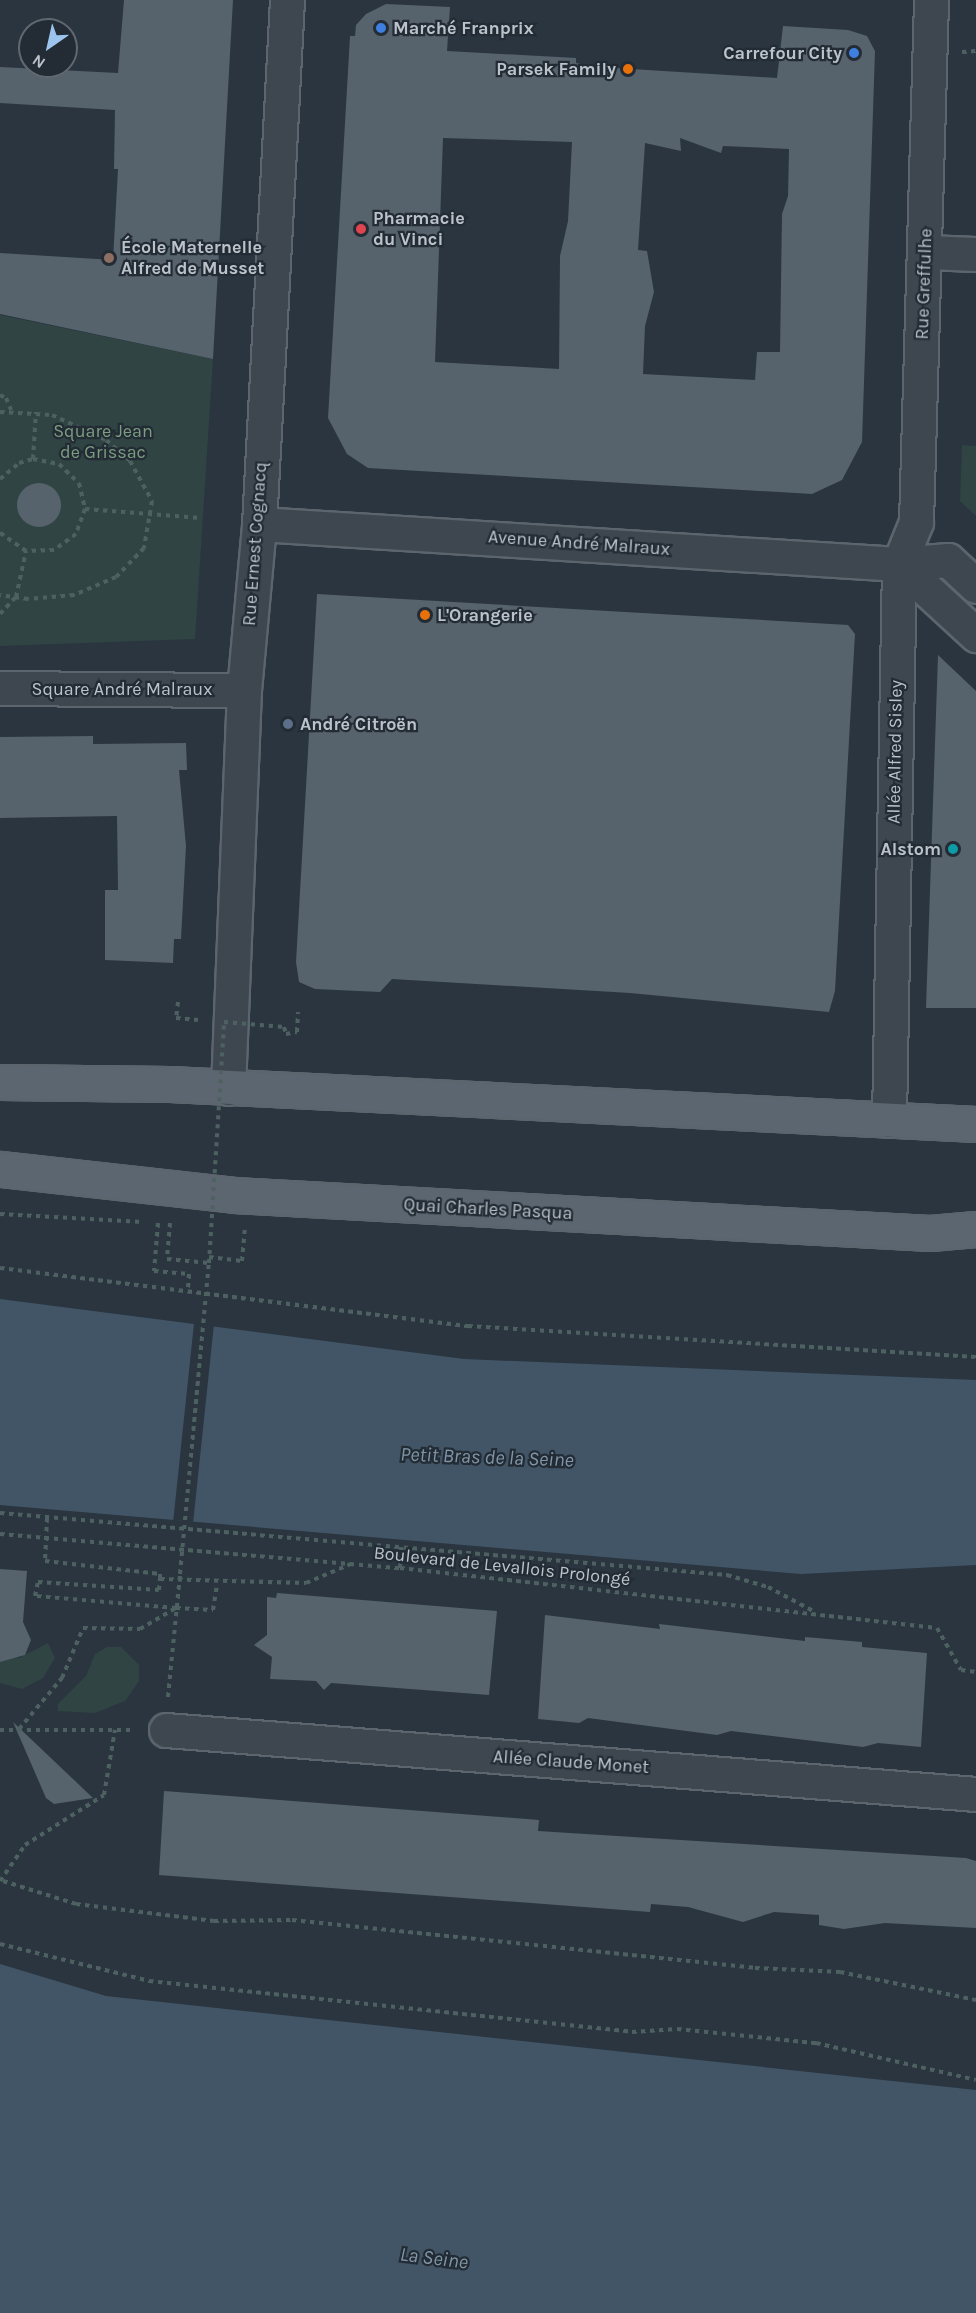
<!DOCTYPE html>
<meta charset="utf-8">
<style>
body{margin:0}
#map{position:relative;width:976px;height:2313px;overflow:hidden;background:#2a3540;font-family:Karla,sans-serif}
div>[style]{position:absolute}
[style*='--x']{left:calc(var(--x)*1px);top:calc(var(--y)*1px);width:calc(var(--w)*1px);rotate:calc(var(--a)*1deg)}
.green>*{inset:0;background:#2f4443}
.water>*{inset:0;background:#425566}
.pier>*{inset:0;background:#2a3540;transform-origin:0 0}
.building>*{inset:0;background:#56626c}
.round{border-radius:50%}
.path>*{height:4px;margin-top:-2px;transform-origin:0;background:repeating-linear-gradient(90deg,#4e6161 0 4.5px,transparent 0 9px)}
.roads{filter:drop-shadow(2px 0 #5c656d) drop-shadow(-2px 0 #5c656d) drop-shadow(0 2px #5c656d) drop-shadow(0 -2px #5c656d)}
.street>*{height:33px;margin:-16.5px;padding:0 16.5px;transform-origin:16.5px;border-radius:16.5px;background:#3e4750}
.primary>*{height:33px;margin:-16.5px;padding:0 16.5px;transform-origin:16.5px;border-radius:16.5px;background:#5c6670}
.path-bridge>*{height:4px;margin-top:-2px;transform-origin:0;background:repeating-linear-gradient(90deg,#4e6161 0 4.5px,transparent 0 9px)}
.dots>*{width:16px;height:16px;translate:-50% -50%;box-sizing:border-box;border:3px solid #232c35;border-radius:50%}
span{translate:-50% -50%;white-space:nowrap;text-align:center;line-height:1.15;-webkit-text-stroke:4.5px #232c35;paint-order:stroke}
.poi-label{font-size:18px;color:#bbc2ca;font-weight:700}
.left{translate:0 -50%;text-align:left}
.right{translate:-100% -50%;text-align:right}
.street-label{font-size:18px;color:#bbc2ca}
.park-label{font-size:18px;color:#7c9d80}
.water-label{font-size:20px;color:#7f96a9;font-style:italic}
.north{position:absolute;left:18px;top:18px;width:60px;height:60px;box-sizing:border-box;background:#232c35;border:2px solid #606871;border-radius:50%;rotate:214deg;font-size:16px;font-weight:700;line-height:24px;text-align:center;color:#bbc2ca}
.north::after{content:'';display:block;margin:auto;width:21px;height:27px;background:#9dc4ed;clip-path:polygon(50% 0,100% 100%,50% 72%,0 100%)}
</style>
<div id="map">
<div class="green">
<div style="clip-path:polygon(0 315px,213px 359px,195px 639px,0 646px)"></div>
<div style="clip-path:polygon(962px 445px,976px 446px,976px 516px,960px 501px)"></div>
<div style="clip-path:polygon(48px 1643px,55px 1658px,43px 1678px,22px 1689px,0 1683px,0 1655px,19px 1658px)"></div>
<div style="clip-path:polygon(121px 1647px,139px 1665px,139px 1681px,125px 1701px,95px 1713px,58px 1711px,58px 1704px,86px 1676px,95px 1654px,107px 1647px)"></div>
</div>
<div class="water">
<div style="clip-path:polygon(0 1299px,464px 1359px,976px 1380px,976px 1565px,801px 1574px,0 1505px)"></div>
<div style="clip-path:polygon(0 1964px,106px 1996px,976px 2090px,976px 2313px,0 2313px)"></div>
</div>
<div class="pier">
<div style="left:194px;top:1323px;width:20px;height:198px;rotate:6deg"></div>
</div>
<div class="building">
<div style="clip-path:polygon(124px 0,233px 0,213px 359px,0 314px,0 253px,113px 260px,118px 169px,114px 169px,115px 110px,0 103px,0 67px,118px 73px)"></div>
<div style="clip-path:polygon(evenodd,386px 4px,450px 7px,447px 51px,576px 58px,576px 63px,599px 67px,777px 78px,783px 26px,848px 30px,867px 36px,875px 51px,862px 442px,842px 480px,812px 494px,368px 468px,347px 454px,328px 418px,350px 36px,355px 36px,356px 25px,366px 14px,386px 4px,443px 138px,572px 142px,568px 221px,560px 256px,559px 369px,435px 362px,443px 138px,386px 4px,680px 138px,721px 153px,723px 146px,789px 149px,788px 196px,782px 214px,780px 352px,757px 352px,755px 380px,643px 374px,645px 326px,654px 292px,647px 251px,638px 250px,645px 143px,681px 151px,680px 138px)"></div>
<div class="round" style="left:17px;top:483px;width:44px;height:44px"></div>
<div style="clip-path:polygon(317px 594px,848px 625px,855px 634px,854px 651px,835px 991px,829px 1012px,630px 993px,392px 979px,380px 992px,315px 989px,299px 982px,296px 962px)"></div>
<div style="clip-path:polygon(938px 655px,976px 691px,976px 1008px,926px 1008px)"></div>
<div style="clip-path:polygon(93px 736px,93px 744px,186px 743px,187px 770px,179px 770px,186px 846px,181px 939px,174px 939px,173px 963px,105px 960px,105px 890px,118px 890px,117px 816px,0 818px,0 737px)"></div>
<div style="clip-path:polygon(0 1569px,27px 1571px,23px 1622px,31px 1640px,25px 1655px,0 1662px)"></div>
<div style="clip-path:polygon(277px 1593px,497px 1611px,489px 1695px,331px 1683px,324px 1690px,316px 1681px,270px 1679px,272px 1657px,254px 1645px,267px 1635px,267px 1597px,276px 1598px)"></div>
<div style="clip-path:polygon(545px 1615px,660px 1629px,659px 1624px,805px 1641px,805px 1637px,862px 1642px,862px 1647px,927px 1653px,921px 1747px,878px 1743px,863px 1747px,731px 1731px,717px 1735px,588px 1718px,579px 1723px,538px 1719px)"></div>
<div style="clip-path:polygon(13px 1722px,93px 1798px,54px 1804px,46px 1798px)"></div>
<div style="clip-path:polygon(164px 1791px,539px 1820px,538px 1831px,966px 1858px,976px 1861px,976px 1928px,885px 1923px,844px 1929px,819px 1925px,819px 1915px,774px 1912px,743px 1922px,688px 1907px,651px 1904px,650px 1912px,159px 1875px)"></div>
</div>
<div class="path">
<div style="--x:962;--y:52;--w:14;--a:-4"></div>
<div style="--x:0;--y:395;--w:7;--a:27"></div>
<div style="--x:6;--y:398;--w:13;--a:67"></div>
<div style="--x:0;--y:412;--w:52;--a:3.3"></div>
<div style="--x:52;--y:415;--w:60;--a:24.8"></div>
<div style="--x:106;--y:440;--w:32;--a:41"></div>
<div style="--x:130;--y:461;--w:46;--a:61.2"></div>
<div style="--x:152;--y:501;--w:48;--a:99.7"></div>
<div style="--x:144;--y:548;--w:40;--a:134"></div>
<div style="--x:116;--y:577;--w:46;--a:156.8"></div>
<div style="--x:74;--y:595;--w:46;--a:175"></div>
<div style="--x:28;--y:599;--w:28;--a:-172"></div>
<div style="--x:33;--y:459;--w:47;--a:-86.3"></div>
<div style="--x:0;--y:479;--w:25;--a:-40"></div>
<div style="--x:19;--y:463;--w:15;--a:-16"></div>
<div style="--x:33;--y:459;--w:26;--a:11"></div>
<div style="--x:59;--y:464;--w:28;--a:44"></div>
<div style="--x:79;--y:483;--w:27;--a:77"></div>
<div style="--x:85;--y:509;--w:27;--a:110"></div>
<div style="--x:76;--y:534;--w:27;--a:144"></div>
<div style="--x:54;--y:550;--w:28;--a:178"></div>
<div style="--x:26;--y:551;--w:32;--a:-145"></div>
<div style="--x:85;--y:509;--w:116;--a:4.4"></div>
<div style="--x:0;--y:614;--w:23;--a:-47"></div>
<div style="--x:16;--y:597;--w:47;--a:-77.7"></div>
<div style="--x:178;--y:1002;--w:16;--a:97"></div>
<div style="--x:176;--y:1018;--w:22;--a:5"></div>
<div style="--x:284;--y:1027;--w:7;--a:74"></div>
<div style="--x:286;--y:1034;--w:11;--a:-10"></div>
<div style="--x:297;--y:1032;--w:20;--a:-87"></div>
<div style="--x:0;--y:1214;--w:143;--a:3.2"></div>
<div style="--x:158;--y:1223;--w:48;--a:94.8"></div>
<div style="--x:154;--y:1271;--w:35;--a:5"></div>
<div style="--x:189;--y:1274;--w:15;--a:94"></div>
<div style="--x:170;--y:1223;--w:36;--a:95"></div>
<div style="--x:167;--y:1259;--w:42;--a:5.4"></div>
<div style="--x:209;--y:1257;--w:33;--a:7"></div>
<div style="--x:242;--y:1261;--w:32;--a:-85"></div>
<div style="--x:0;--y:1268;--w:472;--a:7.1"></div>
<div style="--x:468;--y:1326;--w:509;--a:3.49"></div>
<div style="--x:0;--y:1513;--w:730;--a:4.87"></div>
<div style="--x:727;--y:1575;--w:43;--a:16.3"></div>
<div style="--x:768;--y:1587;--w:53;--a:28"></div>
<div style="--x:47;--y:1518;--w:43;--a:92.7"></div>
<div style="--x:45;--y:1561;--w:116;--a:6.4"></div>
<div style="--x:160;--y:1574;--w:5;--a:90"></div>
<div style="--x:0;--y:1534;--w:401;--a:4.9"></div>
<div style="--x:400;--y:1568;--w:540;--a:6.38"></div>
<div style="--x:937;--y:1628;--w:48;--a:60.3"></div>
<div style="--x:961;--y:1670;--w:15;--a:8"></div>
<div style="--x:400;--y:1568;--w:21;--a:-87"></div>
<div style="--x:176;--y:1608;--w:142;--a:-175.1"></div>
<div style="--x:35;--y:1596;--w:14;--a:-78"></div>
<div style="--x:38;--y:1582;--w:121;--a:3.8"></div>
<div style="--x:159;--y:1590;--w:11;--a:-85"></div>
<div style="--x:160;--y:1579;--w:146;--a:1.6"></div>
<div style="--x:306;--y:1583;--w:49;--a:-22.9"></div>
<div style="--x:168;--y:1697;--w:124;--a:-84.4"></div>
<div style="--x:19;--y:1729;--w:67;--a:-49.9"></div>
<div style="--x:62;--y:1678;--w:54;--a:-67.2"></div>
<div style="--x:83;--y:1628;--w:57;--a:1"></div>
<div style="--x:140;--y:1629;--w:42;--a:-30.3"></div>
<div style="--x:176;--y:1608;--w:37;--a:3"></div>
<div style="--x:213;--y:1610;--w:26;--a:-81"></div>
<div style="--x:0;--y:1730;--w:134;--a:0"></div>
<div style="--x:0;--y:1881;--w:44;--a:-55.2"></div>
<div style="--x:25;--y:1845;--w:93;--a:-32.3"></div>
<div style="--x:104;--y:1795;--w:66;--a:-80.4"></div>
<div style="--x:3;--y:1881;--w:77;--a:17.5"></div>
<div style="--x:76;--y:1904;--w:139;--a:7"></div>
<div style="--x:214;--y:1921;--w:78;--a:-0.7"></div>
<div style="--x:292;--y:1920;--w:465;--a:5.9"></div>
<div style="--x:755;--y:1968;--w:85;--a:2.7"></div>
<div style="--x:840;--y:1972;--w:139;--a:11.6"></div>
<div style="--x:0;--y:1944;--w:154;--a:13.9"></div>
<div style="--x:149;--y:1981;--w:486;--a:6"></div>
<div style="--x:632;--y:2032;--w:45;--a:-3.8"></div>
<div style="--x:677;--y:2029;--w:140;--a:5.8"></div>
<div style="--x:816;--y:2043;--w:164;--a:13"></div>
</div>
<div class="roads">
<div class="street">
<div style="--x:926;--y:252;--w:50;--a:2.3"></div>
<div style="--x:259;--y:524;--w:641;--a:3.58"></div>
<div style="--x:899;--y:564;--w:49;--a:-4.7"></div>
<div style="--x:948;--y:560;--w:38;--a:43"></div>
<div style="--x:899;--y:564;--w:105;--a:42.7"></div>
<div style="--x:0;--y:688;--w:244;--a:0.5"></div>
<div style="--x:228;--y:1088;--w:398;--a:-87.7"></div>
<div style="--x:244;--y:690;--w:167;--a:-84.8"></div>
<div style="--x:259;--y:524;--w:525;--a:-86.94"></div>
<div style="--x:889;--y:1120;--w:556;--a:-88.97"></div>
<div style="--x:899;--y:564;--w:45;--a:-68"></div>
<div style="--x:916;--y:522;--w:522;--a:-88.35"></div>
<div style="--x:166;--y:1730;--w:813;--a:4.52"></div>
</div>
<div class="primary">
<div style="--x:0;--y:1082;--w:170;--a:0.7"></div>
<div style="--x:170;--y:1084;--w:807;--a:2.84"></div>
<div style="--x:0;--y:1169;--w:235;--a:6.3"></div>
<div style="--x:234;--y:1195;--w:697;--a:3.13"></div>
<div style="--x:930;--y:1233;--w:46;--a:-5"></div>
</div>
</div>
<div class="path-bridge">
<div style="--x:180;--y:1574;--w:312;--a:-84.7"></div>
<div style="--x:209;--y:1263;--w:241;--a:-86.4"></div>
<div style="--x:224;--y:1022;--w:60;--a:4.8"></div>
</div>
<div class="dots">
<div style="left:381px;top:28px;background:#3f7fe0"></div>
<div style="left:854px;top:53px;background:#3f7fe0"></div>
<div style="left:628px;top:69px;background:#e8710a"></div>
<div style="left:361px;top:229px;background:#e0444e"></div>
<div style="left:109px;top:258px;background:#8d6e63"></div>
<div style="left:425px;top:615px;background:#e8710a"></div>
<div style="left:288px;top:724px;background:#5c6f8a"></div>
<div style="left:953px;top:849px;background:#0f9aa8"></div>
</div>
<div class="poi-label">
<span class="left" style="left:393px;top:28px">Marché Franprix</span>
<span class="right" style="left:842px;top:53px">Carrefour City</span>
<span class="right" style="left:616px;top:69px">Parsek Family</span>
<span class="left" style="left:373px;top:229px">Pharmacie<br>du Vinci</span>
<span class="left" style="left:121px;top:258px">École Maternelle<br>Alfred de Musset</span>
<span class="left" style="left:437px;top:615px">L'Orangerie</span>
<span class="left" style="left:300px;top:724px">André Citroën</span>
<span class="right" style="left:941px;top:849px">Alstom</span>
</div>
<div class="street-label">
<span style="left:924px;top:284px;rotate:-88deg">Rue Greffulhe</span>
<span style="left:579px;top:543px;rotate:4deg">Avenue André Malraux</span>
<span style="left:255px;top:544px;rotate:-86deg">Rue Ernest Cognacq</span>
<span style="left:122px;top:689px">Square André Malraux</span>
<span style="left:895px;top:752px;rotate:-89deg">Allée Alfred Sisley</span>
<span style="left:488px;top:1209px;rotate:3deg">Quai Charles Pasqua</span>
<span style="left:502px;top:1566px;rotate:6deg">Boulevard de Levallois Prolongé</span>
<span style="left:571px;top:1762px;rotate:4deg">Allée Claude Monet</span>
</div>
<div class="park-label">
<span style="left:103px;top:442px">Square Jean<br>de Grissac</span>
</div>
<div class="water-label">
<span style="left:487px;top:1457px;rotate:2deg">Petit Bras de la Seine</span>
<span style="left:434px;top:2258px;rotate:7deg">La Seine</span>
</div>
<div class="north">N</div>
</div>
